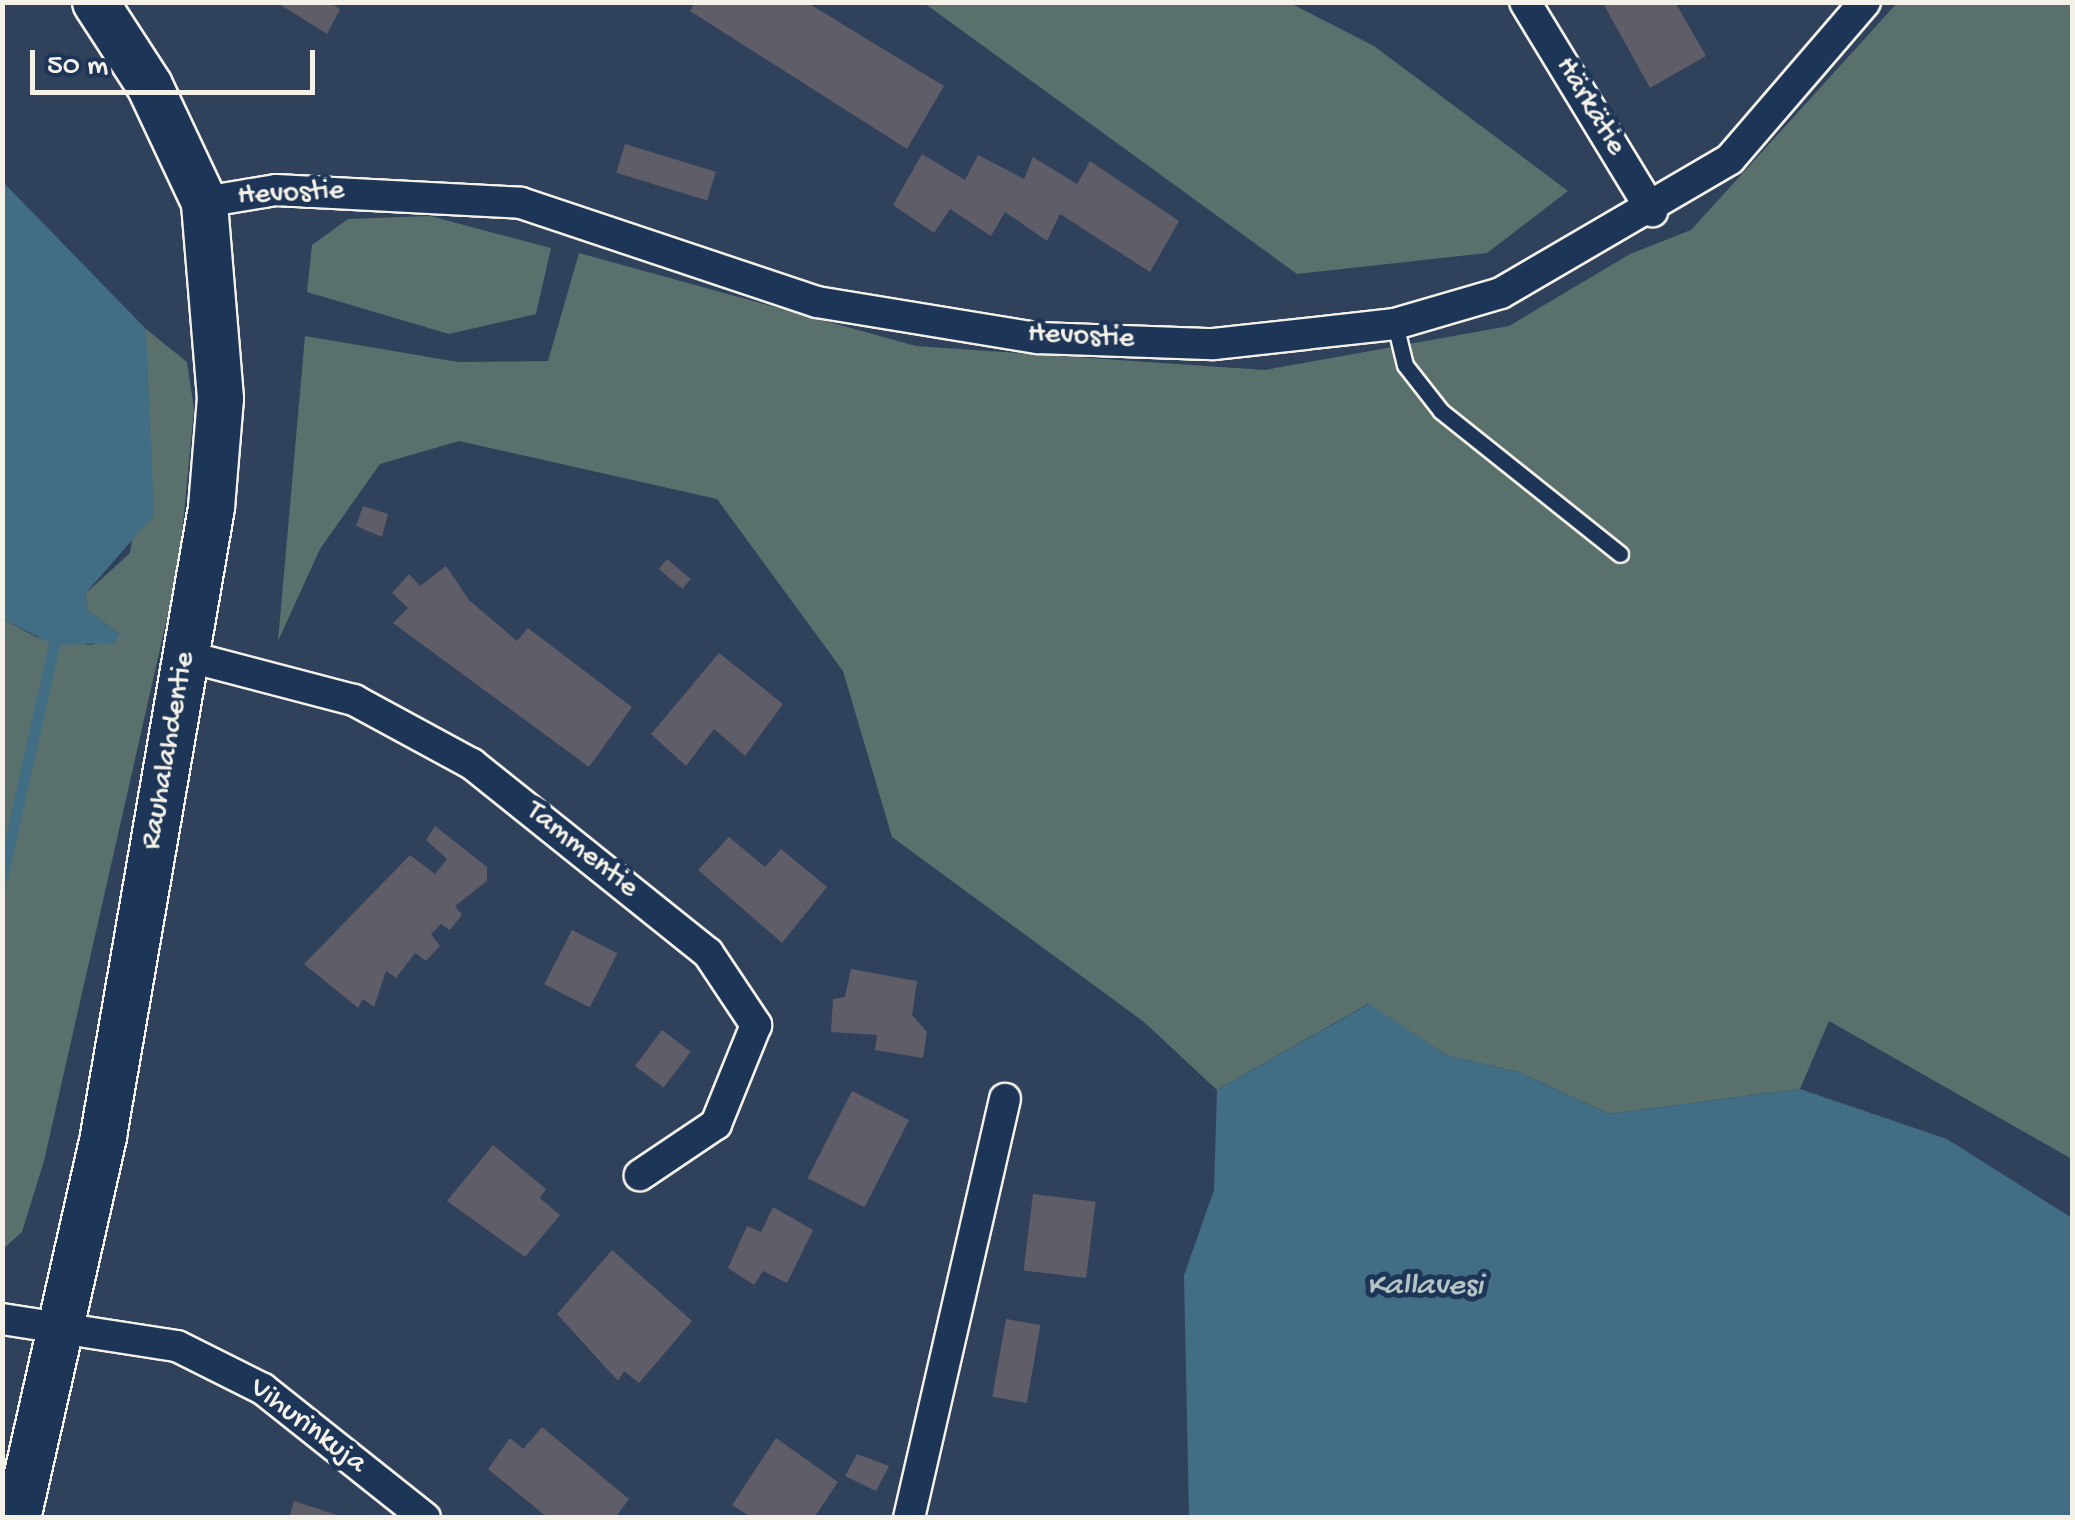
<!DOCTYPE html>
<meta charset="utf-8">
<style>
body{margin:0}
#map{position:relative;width:2075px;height:1520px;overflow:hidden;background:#30415c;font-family:"Gochi Hand",sans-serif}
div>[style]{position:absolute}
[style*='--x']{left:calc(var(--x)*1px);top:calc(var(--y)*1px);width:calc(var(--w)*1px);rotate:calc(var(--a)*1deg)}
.green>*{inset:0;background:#59706c}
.water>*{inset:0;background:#416d85}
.stream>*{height:11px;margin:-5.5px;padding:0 5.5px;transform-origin:5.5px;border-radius:5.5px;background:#416d85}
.building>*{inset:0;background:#5e5d68;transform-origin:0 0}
.roads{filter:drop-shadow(2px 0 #f4f1e8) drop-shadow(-2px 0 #f4f1e8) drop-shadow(0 2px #f4f1e8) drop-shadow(0 -2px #f4f1e8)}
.lane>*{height:15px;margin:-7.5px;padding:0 7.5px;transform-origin:7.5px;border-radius:7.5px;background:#1d3557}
.street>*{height:30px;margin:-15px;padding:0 15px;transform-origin:15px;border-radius:15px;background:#1d3557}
.secondary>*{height:45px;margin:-22.5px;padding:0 22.5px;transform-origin:22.5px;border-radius:22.5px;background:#1d3557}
span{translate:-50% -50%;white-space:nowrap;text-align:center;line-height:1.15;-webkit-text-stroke:10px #1d3557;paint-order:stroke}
.street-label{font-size:30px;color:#f4f1e8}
.water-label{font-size:32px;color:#b5c3c5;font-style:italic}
.frame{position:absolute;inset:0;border:5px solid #f4f1e8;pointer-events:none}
.scale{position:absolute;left:30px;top:50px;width:285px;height:45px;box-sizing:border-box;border:5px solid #f4f1e8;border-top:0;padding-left:12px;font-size:30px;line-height:35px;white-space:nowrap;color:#f4f1e8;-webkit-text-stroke:8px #1d3557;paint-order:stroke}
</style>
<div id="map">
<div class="green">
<div style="clip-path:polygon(924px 3px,1290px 3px,1374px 46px,1568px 191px,1487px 253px,1297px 274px)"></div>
<div style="clip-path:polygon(1897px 3px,2072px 3px,2072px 1159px,1829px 1021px,1800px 1089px,1609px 1114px,1521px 1073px,1446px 1055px,1368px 1004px,1217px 1090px,1144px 1022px,892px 837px,843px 671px,717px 499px,459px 441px,380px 464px,320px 549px,278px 641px,305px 336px,458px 362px,548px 361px,579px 253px,916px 346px,1265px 370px,1509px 326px,1630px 254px,1691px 230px)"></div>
<div style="clip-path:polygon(430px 216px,551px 248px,536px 314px,449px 334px,307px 292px,312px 245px,348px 219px)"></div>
<div style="clip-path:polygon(146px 329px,187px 362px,194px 409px,179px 565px,44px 1161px,22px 1232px,3px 1249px,3px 619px,36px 637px,91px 645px,120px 634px,88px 611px,85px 594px,130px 553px,147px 442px)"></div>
</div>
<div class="water">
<div style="clip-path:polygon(3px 182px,146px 329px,154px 515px,85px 594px,88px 611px,120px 634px,114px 643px,54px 645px,3px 619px)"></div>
<div style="clip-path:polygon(1369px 1004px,1446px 1055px,1521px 1073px,1609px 1114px,1800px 1089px,1947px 1139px,2072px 1218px,2072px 1517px,1189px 1517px,1184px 1275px,1214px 1190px,1217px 1090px)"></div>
</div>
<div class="stream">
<div style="--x:2;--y:877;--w:238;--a:-77.4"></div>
</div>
<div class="building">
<div style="clip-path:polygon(276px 2px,329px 2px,340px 9px,327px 34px)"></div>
<div style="clip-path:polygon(695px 2px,806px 2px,944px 86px,907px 149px,690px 11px)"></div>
<div style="clip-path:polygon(1675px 2px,1706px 56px,1650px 88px,1604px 5px)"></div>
<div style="left:625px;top:144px;width:95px;height:30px;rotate:17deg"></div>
<div style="clip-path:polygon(922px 154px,965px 180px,978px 155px,1024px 179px,1033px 157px,1077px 184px,1090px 161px,1179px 221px,1150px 272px,1060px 214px,1047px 241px,1005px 212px,991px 236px,950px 209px,934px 233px,893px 205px)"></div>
<div style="clip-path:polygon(363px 506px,388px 514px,382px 537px,356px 526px)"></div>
<div style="left:667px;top:559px;width:31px;height:13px;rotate:40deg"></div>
<div style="clip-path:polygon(446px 566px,469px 600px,517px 641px,528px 628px,632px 707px,589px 767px,393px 623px,408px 608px,392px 593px,409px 574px,420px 586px)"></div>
<div style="clip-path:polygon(719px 653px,783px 704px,745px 756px,714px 729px,686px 766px,651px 734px)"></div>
<div style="clip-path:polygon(435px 826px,487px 867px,487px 881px,455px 906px,462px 915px,450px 930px,441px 924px,431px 934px,440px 946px,426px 961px,415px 953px,396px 978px,386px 971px,374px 1007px,363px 999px,358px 1008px,304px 964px,410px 855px,435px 874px,447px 859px,426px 840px)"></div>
<div style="clip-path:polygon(729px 837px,765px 867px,781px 849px,827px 887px,782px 943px,698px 870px)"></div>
<div style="left:572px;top:930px;width:51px;height:61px;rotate:27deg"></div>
<div style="clip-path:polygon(851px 969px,917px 981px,912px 1015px,927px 1032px,923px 1058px,875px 1050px,877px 1035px,831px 1032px,833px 999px,845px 997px)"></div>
<div style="left:662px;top:1030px;width:36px;height:45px;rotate:37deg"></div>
<div style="left:852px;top:1091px;width:64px;height:98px;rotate:27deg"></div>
<div style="clip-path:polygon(493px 1145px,546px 1189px,540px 1198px,560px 1215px,525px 1257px,447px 1201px)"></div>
<div style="left:1033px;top:1194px;width:63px;height:77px;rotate:7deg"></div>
<div style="clip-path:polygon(773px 1207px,813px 1230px,787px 1283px,763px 1271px,754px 1285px,728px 1268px,747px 1226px,761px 1232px)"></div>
<div style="clip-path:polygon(612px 1250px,692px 1321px,639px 1383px,624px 1371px,618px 1381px,557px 1314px)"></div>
<div style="left:1006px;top:1319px;width:35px;height:79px;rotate:10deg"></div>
<div style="clip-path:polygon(542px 1427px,629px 1499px,615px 1518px,548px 1518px,488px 1469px,510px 1438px,523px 1449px)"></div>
<div style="clip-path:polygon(776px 1438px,838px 1482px,814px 1518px,752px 1518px,732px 1505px)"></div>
<div style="clip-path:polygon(857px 1454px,889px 1466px,876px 1491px,845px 1476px)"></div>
<div style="clip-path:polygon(294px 1501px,343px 1517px,343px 1518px,289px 1518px)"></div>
</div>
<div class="roads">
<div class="lane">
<div style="--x:1395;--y:324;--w:42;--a:76.3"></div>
<div style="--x:1405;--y:365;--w:58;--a:52"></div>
<div style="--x:1441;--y:411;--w:229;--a:38.6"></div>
</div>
<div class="street">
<div style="--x:1525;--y:2;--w:245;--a:58.7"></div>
<div style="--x:204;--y:202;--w:73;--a:-9.5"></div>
<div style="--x:276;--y:190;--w:245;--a:3"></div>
<div style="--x:521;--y:203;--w:312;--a:18.5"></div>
<div style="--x:817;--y:302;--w:224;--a:9.3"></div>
<div style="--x:1038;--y:338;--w:176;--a:2"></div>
<div style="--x:1214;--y:344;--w:182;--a:-6.3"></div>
<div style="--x:1395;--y:324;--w:110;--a:-16.3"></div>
<div style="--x:1501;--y:293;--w:265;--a:-30.3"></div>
<div style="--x:1730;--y:159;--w:207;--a:-49.3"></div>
<div style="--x:186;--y:656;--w:174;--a:14.7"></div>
<div style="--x:354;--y:700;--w:134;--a:28.5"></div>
<div style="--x:472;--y:764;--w:302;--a:38.7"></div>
<div style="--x:708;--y:953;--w:87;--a:56.3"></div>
<div style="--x:756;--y:1025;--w:107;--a:112"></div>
<div style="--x:716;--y:1124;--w:92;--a:146.1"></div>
<div style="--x:2;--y:1319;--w:177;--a:8.8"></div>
<div style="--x:177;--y:1346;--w:96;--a:26.6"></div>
<div style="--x:263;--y:1389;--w:207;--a:38.5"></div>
<div style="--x:909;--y:1518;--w:430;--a:-77.1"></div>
</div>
<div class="secondary">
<div style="--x:17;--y:1518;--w:393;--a:-77.3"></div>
<div style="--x:103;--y:1135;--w:637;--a:-80.24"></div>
<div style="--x:211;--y:507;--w:109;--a:-85.3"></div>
<div style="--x:220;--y:398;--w:197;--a:-94.7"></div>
<div style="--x:204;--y:202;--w:129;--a:-115.2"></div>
<div style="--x:149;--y:85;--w:99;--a:-123"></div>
</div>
</div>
<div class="street-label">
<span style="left:1589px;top:107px;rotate:59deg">Härkätie</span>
<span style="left:291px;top:195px;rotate:-3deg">Hevostie</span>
<span style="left:1081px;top:338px;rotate:3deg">Hevostie</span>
<span style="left:170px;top:751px;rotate:-80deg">Rauhalahdentie</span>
<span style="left:581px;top:851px;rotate:39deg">Tammentie</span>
<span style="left:307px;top:1427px;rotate:37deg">Vihurinkuja</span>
</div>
<div class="water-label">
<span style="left:1425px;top:1287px">Kallavesi</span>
</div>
<div class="frame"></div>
<div class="scale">50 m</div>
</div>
